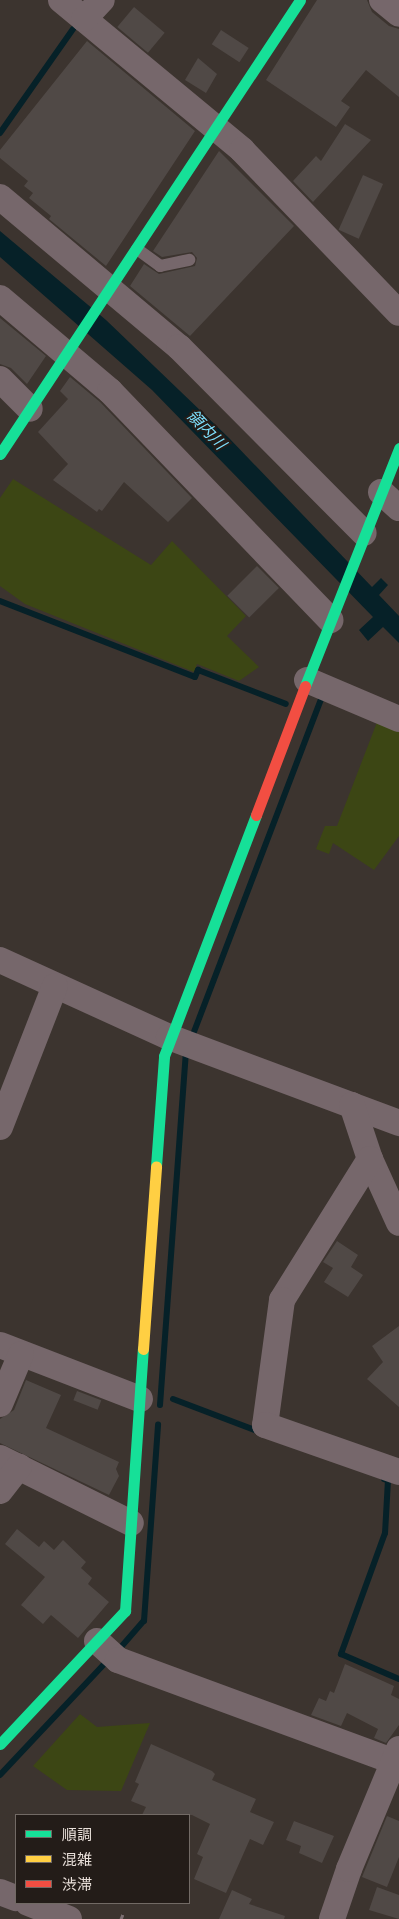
<!DOCTYPE html>
<meta charset="utf-8">
<style>
body{margin:0}
#map{position:relative;width:399px;height:1919px;overflow:hidden;background:#3c342f;font-family:Signika,"Noto Sans JP",sans-serif}
div>[style]{position:absolute}
[style*='--x']{left:calc(var(--x)*1px);top:calc(var(--y)*1px);width:calc(var(--w)*1px);rotate:calc(var(--a)*1deg)}
.green>*{inset:0;background:#3c4614}
.water>*{inset:0;background:#062128}
.stream>*{height:6px;margin:-3px;padding:0 3px;transform-origin:3px;border-radius:3px;background:#062128}
.building>*{inset:0;background:#504946;transform-origin:0 0}
.path>*{height:3px;margin-top:-1.5px;transform-origin:0;background:repeating-linear-gradient(90deg,#7d7073 0 5px,transparent 0 7.5px)}
.lane>*{height:12px;margin:-6px;padding:0 6px;transform-origin:6px;border-radius:6px;background:#76676b}
.street>*{height:26px;margin:-13px;padding:0 13px;transform-origin:13px;border-radius:13px;background:#76676b}
.fast>*{height:11px;margin:-5.5px;padding:0 5.5px;transform-origin:5.5px;border-radius:5.5px;background:#16e098}
.slow>*{height:11px;margin:-5.5px;padding:0 5.5px;transform-origin:5.5px;border-radius:5.5px;background:#ffcf43}
.jam>*{height:11px;margin:-5.5px;padding:0 5.5px;transform-origin:5.5px;border-radius:5.5px;background:#f24e42}
span{translate:-50% -50%;white-space:nowrap;text-align:center;line-height:1.15;-webkit-text-stroke:4px #231c18;paint-order:stroke}
.water-label{font-size:16px;color:#7ddffc;font-style:italic}
.legend{position:absolute;left:15px;top:1814px;width:175px;height:90px;box-sizing:border-box;background:#231c18;border:1px solid #726a65;margin:0;padding:6px 9px;list-style:none;font-size:15px;color:#e8dfd9}
.legend li{display:flex;align-items:center;gap:10px;height:25px}
.legend b{width:25px;border:1px solid #726a65}
</style>
<div id="map">
<div class="green">
<div style="clip-path:polygon(13px 479px,151px 565px,172px 541px,246px 616px,227px 636px,259px 667px,239px 681px,197px 664px,194px 672px,25px 604px,0 586px,0 498px)"></div>
<div style="clip-path:polygon(379px 717px,399px 729px,399px 836px,374px 870px,333px 843px,329px 854px,316px 849px,325px 826px,337px 826px)"></div>
<div style="clip-path:polygon(80px 1714px,97px 1727px,150px 1723px,121px 1791px,67px 1790px,33px 1766px)"></div>
</div>
<div class="water">
<div style="clip-path:polygon(0 231px,106px 320px,229px 438px,372px 587px,381px 578px,388px 585px,379px 595px,399px 616px,399px 643px,383px 627px,368px 641px,359px 630px,373px 617px,152px 390px,0 257px)"></div>
</div>
<div class="stream">
<div style="--x:0;--y:133;--w:127;--a:-54.9"></div>
<div style="--x:0;--y:601;--w:209;--a:21.3"></div>
<div style="--x:195;--y:677;--w:8;--a:-67"></div>
<div style="--x:198;--y:670;--w:94;--a:21.1"></div>
<div style="--x:192;--y:1037;--w:362;--a:-69.1"></div>
<div style="--x:173;--y:1399;--w:93;--a:20.8"></div>
<div style="--x:160;--y:1405;--w:351;--a:-85.8"></div>
<div style="--x:384;--y:1479;--w:4;--a:14"></div>
<div style="--x:388;--y:1480;--w:53;--a:93.2"></div>
<div style="--x:385;--y:1533;--w:129;--a:110"></div>
<div style="--x:341;--y:1654;--w:63;--a:23.3"></div>
<div style="--x:121;--y:1647;--w:35;--a:-49"></div>
<div style="--x:144;--y:1621;--w:197;--a:-85.9"></div>
<div style="--x:0;--y:1775;--w:155;--a:-46.8"></div>
</div>
<div class="building">
<div style="clip-path:polygon(317px 0,367px 0,372px 12px,389px 26px,399px 29px,399px 97px,366px 70px,341px 101px,350px 107px,336px 127px,266px 80px)"></div>
<div style="left:134px;top:7px;width:40px;height:26px;rotate:40deg"></div>
<div style="left:221px;top:30px;width:33px;height:17px;rotate:33deg"></div>
<div style="clip-path:polygon(87px 41px,195px 131px,106px 266px,49px 219px,51px 216px,29px 198px,33px 193px,24px 186px,28px 181px,0 158px,0 150px)"></div>
<div style="clip-path:polygon(198px 58px,217px 74px,206px 93px,185px 80px)"></div>
<div style="clip-path:polygon(345px 124px,371px 140px,313px 202px,293px 181px,316px 156px,321px 161px)"></div>
<div style="clip-path:polygon(219px 151px,294px 226px,190px 336px,130px 286px,144px 264px,159px 274px,195px 266px,197px 258px,192px 252px,162px 257px,153px 251px)"></div>
<div style="left:363px;top:175px;width:22px;height:60px;rotate:24deg"></div>
<div style="clip-path:polygon(0 318px,46px 356px,27px 384px,11px 368px,0 364px)"></div>
<div style="clip-path:polygon(70px 377px,100px 402px,192px 498px,168px 522px,124px 482px,102px 511px,99px 509px,97px 512px,53px 480px,68px 464px,38px 432px,68px 399px,60px 391px)"></div>
<div style="left:257px;top:566px;width:31px;height:42px;rotate:45deg"></div>
<div style="clip-path:polygon(337px 1241px,358px 1255px,351px 1267px,363px 1275px,348px 1297px,324px 1282px,333px 1268px,323px 1262px)"></div>
<div style="clip-path:polygon(399px 1326px,399px 1407px,367px 1379px,383px 1362px,372px 1346px)"></div>
<div style="clip-path:polygon(26px 1380px,61px 1395px,46px 1428px,119px 1462px,116px 1469px,119px 1476px,109px 1495px,0 1443px,0 1419px,14px 1410px)"></div>
<div style="left:77px;top:1391px;width:26px;height:10px;rotate:21deg"></div>
<div style="clip-path:polygon(17px 1529px,39px 1547px,44px 1541px,54px 1550px,63px 1540px,86px 1562px,81px 1568px,92px 1578px,88px 1584px,109px 1602px,78px 1638px,51px 1615px,43px 1624px,21px 1605px,45px 1577px,5px 1544px)"></div>
<div style="clip-path:polygon(345px 1664px,394px 1686px,391px 1695px,399px 1699px,399px 1725px,386px 1743px,374px 1738px,378px 1729px,347px 1713px,341px 1726px,311px 1715px,319px 1698px,326px 1701px,330px 1691px,334px 1693px)"></div>
<div style="clip-path:polygon(151px 1744px,212px 1771px,215px 1774px,212px 1780px,256px 1799px,250px 1812px,274px 1822px,263px 1845px,250px 1839px,226px 1893px,194px 1879px,203px 1857px,197px 1854px,210px 1824px,192px 1815px,142px 1815px,146px 1807px,131px 1801px,139px 1784px,135px 1782px)"></div>
<div style="clip-path:polygon(387px 1816px,399px 1821px,399px 1857px,387px 1887px,362px 1877px)"></div>
<div style="clip-path:polygon(294px 1821px,334px 1836px,322px 1863px,299px 1853px,301px 1846px,286px 1840px)"></div>
<div style="clip-path:polygon(377px 1887px,399px 1895px,399px 1919px,369px 1910px)"></div>
<div style="clip-path:polygon(232px 1890px,252px 1899px,249px 1904px,285px 1916px,284px 1919px,219px 1919px)"></div>
</div>
<div class="path">
<div style="--x:121;--y:1919;--w:5;--a:-68"></div>
</div>
<div class="lane">
<div style="--x:137;--y:249;--w:29;--a:36"></div>
<div style="--x:160;--y:266;--w:30;--a:-12"></div>
</div>
<div class="street">
<div style="--x:61;--y:0;--w:235;--a:39.6"></div>
<div style="--x:242;--y:150;--w:226;--a:46.1"></div>
<div style="--x:382;--y:0;--w:22;--a:39"></div>
<div style="--x:84;--y:19;--w:26;--a:-47"></div>
<div style="--x:0;--y:197;--w:234;--a:40"></div>
<div style="--x:179;--y:347;--w:262;--a:45.2"></div>
<div style="--x:0;--y:298;--w:144;--a:40.2"></div>
<div style="--x:110;--y:391;--w:318;--a:46.1"></div>
<div style="--x:0;--y:379;--w:42;--a:45"></div>
<div style="--x:381;--y:492;--w:24;--a:42"></div>
<div style="--x:307;--y:680;--w:100;--a:23"></div>
<div style="--x:0;--y:960;--w:186;--a:24.5"></div>
<div style="--x:169;--y:1037;--w:246;--a:20.5"></div>
<div style="--x:352;--y:1105;--w:57;--a:71.6"></div>
<div style="--x:370;--y:1159;--w:70;--a:65.6"></div>
<div style="--x:0;--y:1127;--w:151;--a:-68.7"></div>
<div style="--x:370;--y:1159;--w:166;--a:122"></div>
<div style="--x:282;--y:1300;--w:126;--a:97.7"></div>
<div style="--x:265;--y:1425;--w:142;--a:19.3"></div>
<div style="--x:0;--y:1345;--w:150;--a:21.1"></div>
<div style="--x:0;--y:1404;--w:54;--a:-67.2"></div>
<div style="--x:0;--y:1458;--w:146;--a:26.4"></div>
<div style="--x:0;--y:1491;--w:31;--a:-52"></div>
<div style="--x:97;--y:1641;--w:28;--a:42"></div>
<div style="--x:118;--y:1660;--w:292;--a:20.2"></div>
<div style="--x:0;--y:1892;--w:17;--a:21"></div>
<div style="--x:28;--y:1903;--w:44;--a:21.3"></div>
<div style="--x:332;--y:1919;--w:53;--a:-71.2"></div>
<div style="--x:349;--y:1869;--w:130;--a:-67.4"></div>
</div>
<div class="fast">
<div style="--x:0;--y:454;--w:544;--a:-56.54"></div>
<div style="--x:305;--y:686;--w:256;--a:-68.4"></div>
<div style="--x:156;--y:1166;--w:110;--a:-85.8"></div>
<div style="--x:164;--y:1056;--w:258;--a:-69.1"></div>
<div style="--x:0;--y:1744;--w:183;--a:-46.8"></div>
<div style="--x:125;--y:1611;--w:263;--a:-86.1"></div>
</div>
<div class="slow">
<div style="--x:143;--y:1349;--w:183;--a:-85.9"></div>
</div>
<div class="jam">
<div style="--x:256;--y:815;--w:138;--a:-69.2"></div>
</div>
<div class="water-label">
<span style="left:206px;top:430px;rotate:46deg">領内川</span>
</div>
<ul class="legend">
<li><b style="height:6px;background:#16e098"></b>順調</li>
<li><b style="height:6px;background:#ffcf43"></b>混雑</li>
<li><b style="height:6px;background:#f24e42"></b>渋滞</li>
</ul>
</div>
